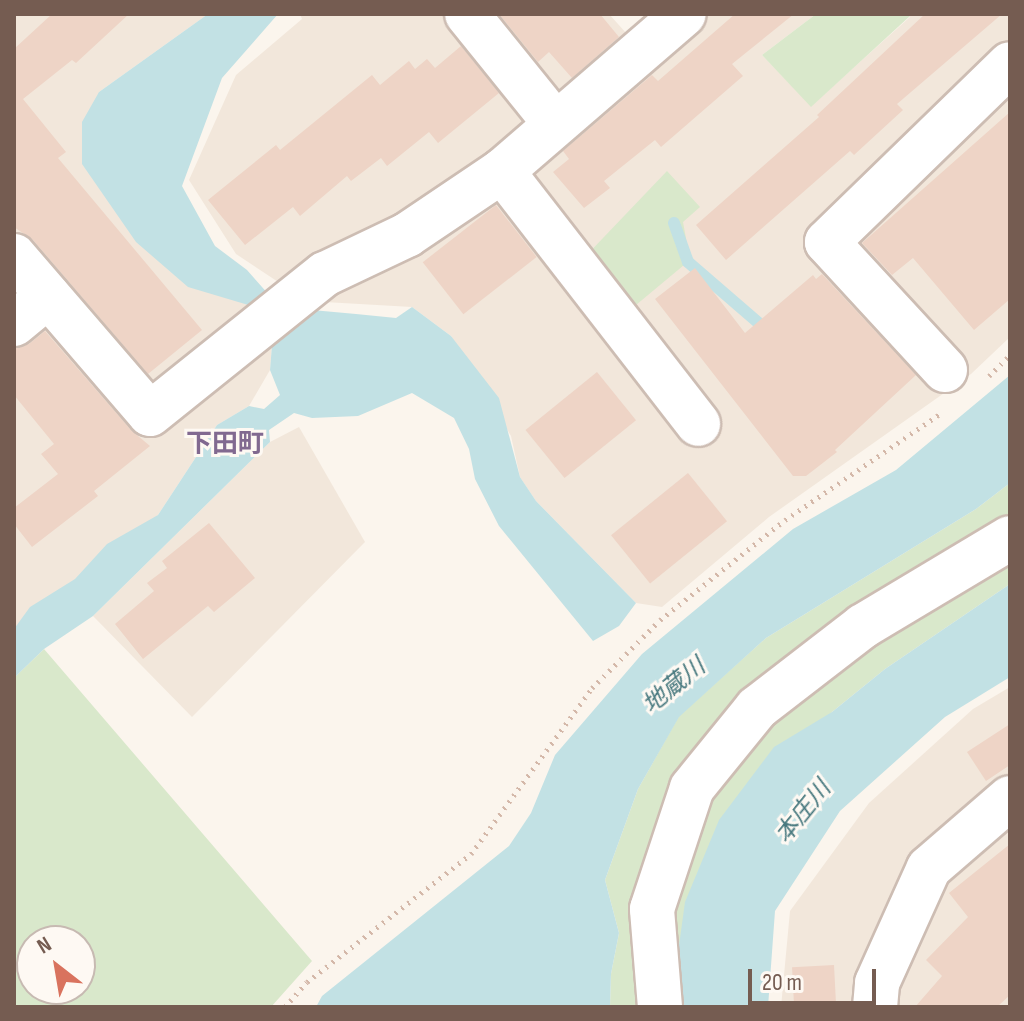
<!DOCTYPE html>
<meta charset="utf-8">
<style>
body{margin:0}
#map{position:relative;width:1024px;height:1021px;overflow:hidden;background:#fbf5ed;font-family:"Sofia Sans Condensed","Noto Sans JP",sans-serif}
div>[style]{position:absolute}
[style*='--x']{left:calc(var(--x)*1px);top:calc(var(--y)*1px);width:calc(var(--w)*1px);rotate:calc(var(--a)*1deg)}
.residential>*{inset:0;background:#f2e7db}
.green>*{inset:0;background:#d9e8cb}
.water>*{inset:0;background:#c2e1e4}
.stream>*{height:12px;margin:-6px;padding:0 6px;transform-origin:6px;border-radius:6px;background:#c2e1e4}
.building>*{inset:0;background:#eed4c6;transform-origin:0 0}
.path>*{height:5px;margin-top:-2.5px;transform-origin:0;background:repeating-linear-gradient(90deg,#d4b8a9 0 2px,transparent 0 8px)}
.roads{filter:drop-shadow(2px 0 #cdbdb3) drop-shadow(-2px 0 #cdbdb3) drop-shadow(0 2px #cdbdb3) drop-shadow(0 -2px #cdbdb3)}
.street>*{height:44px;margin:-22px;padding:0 22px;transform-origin:22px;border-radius:22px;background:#fff}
span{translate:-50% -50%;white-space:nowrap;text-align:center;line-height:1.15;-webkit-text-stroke:6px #fef9f3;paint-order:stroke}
.water-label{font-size:24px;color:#48797f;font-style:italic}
.quarter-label{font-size:26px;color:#816990;font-weight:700}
.frame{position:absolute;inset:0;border:16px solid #755c51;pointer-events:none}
.north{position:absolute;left:16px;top:925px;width:80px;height:80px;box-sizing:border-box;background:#fef9f3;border:2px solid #c7bab2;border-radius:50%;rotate:329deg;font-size:22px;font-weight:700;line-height:32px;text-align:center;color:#755c51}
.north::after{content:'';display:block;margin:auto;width:28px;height:36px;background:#d9735e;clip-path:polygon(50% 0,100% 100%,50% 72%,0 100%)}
.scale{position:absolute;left:748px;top:969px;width:128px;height:36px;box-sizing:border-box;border:4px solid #755c51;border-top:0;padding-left:10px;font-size:24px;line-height:28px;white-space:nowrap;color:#755c51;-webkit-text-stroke:6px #fef9f3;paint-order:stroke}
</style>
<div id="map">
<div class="residential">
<div style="clip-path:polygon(14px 14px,208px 14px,99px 92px,255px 307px,282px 332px,272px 345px,270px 370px,249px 406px,217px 425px,158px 515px,14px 657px)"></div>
<div style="clip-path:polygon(300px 14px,609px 14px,636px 44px,671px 14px,816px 14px,762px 55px,811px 106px,910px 17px,908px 14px,1010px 14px,1010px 337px,971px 374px,769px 517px,662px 607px,636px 603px,536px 501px,520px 477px,511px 436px,451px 336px,412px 307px,307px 301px,236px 254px,189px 180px,236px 75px,302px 19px)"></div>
<div style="clip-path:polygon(299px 427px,365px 542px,192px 717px,93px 616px,270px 442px)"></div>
<div style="clip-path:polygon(1010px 687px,1010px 1007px,781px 1007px,790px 911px,869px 803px,973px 709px)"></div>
</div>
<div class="green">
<div style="clip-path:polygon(816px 14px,908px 14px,910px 16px,811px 107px,762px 55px)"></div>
<div style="clip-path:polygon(667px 171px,700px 207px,683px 222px,690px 260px,624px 315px,582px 260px)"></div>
<div style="clip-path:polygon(1010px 483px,1010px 584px,885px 669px,832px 712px,677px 960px,683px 1007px,610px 1007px,611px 974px,619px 933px,605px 880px,638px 789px,679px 716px,766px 638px,976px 509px)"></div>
<div style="clip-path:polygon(evenodd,44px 649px,312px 961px,271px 1007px,14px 1007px,14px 678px,44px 649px,32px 941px,80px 941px,80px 989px,32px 989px,32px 941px)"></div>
</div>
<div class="water">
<div style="clip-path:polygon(208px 14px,278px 14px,222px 78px,182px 186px,215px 246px,247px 270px,270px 296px,312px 310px,356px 314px,396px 318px,412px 307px,451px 336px,499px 398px,520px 477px,536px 501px,636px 603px,619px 626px,593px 641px,499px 526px,475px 479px,469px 449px,454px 418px,412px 393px,358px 416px,312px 418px,294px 413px,269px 430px,270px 442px,93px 616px,44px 649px,14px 678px,14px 629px,30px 607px,75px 579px,107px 544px,158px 515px,217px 425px,249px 406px,264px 409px,280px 395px,270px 370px,272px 345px,282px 333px,255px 307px,188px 287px,136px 242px,82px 164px,82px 122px,99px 92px)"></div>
<div style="clip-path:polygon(1010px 375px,1010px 483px,976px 509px,766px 638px,679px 717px,638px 789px,605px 880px,619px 933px,611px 974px,610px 1007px,316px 1007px,322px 996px,509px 846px,531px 813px,555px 755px,642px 654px,793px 529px,896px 470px)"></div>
<div style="clip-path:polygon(1010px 584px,1010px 677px,945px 717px,840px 811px,775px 911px,768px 1007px,683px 1007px,677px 960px,685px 902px,719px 820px,774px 747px,832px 712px,885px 669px)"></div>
</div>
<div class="stream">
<div style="--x:674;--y:223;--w:41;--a:70.3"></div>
<div style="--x:688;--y:262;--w:107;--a:40.8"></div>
</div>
<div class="building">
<div style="clip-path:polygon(52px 14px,129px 14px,76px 63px,72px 60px,23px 99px,66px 152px,58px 158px,202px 330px,148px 374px,33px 240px,14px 227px,14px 49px)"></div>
<div style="clip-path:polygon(499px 14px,600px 14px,619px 37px,572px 78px,549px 52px,538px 62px)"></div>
<div style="clip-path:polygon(735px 14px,794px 14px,732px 64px,743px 76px,661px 147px,655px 140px,604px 181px,610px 188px,584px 208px,553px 172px,569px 159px,563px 151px,652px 75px,658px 81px)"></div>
<div style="clip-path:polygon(925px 14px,1002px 14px,897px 104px,903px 110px,854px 155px,850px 151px,726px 260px,696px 225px,819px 117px,817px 115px)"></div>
<div style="clip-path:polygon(461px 46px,499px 93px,438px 143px,429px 132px,387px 166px,381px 158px,351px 181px,347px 176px,300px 216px,293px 207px,245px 245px,208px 200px,276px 145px,280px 150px,372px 75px,380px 85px,409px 61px,415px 69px,427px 59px,435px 68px)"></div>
<div style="clip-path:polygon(1010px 112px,1010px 299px,974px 330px,913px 258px,892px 275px,862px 243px)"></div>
<div style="left:496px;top:205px;width:66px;height:93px;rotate:52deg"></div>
<div style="clip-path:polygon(695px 268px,745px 333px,813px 275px,816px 279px,822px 274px,916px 375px,835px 450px,837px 452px,806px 476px,793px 476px,655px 299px)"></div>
<div style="clip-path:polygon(45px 331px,131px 430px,150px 446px,94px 491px,98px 496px,32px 547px,14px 524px,14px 508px,58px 474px,41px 454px,54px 444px,14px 395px,14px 348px,29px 344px)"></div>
<div style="left:597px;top:372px;width:62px;height:92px;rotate:51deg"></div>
<div style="left:688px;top:473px;width:62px;height:99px;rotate:51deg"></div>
<div style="clip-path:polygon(209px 523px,255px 578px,214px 612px,208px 606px,143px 659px,115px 624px,154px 591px,147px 583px,167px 568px,162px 561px)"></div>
<div style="clip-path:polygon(1010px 724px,1010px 765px,986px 781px,967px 752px)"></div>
<div style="clip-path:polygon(1010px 844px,1010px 995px,997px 1007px,915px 1007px,942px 976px,926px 960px,968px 917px,949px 893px)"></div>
<div style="left:834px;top:965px;width:42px;height:42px;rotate:87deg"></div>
</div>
<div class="path">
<div style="--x:989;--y:376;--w:30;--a:-45"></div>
<div style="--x:285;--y:1007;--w:33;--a:-49"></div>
<div style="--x:307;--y:982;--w:208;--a:-38"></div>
<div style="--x:471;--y:854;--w:205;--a:-53.9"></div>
<div style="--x:592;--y:688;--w:96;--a:-45"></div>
<div style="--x:660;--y:620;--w:160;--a:-38.7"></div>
<div style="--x:785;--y:520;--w:188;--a:-34.4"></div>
</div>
<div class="roads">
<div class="street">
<div style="--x:467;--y:14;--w:140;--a:51.1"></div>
<div style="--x:502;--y:171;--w:320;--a:52.2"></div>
<div style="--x:14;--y:256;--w:208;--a:49.3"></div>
<div style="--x:150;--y:414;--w:224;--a:-38.7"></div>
<div style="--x:325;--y:274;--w:91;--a:-25.4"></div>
<div style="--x:407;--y:235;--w:115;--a:-34"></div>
<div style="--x:502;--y:171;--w:240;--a:-40.8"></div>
<div style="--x:14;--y:324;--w:44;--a:-39.5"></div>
<div style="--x:945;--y:370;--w:174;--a:-132.7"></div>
<div style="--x:827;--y:242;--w:255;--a:-44.2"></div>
<div style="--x:660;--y:1007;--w:98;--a:-94.7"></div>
<div style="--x:652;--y:909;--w:127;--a:-71.7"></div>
<div style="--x:692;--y:788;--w:103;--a:-50.9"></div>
<div style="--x:757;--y:708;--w:134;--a:-37.7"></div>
<div style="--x:863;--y:626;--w:171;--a:-30.9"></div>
<div style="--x:875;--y:1007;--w:24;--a:-85"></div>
<div style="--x:877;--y:983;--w:126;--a:-65.7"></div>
<div style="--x:929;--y:868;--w:107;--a:-40.8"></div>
</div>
</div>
<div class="water-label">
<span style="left:674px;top:686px;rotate:-39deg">地蔵川</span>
<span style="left:803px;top:812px;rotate:-51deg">本庄川</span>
</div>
<div class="quarter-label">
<span style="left:225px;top:445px">下田町</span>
</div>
<div class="frame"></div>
<div class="north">N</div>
<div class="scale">20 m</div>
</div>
